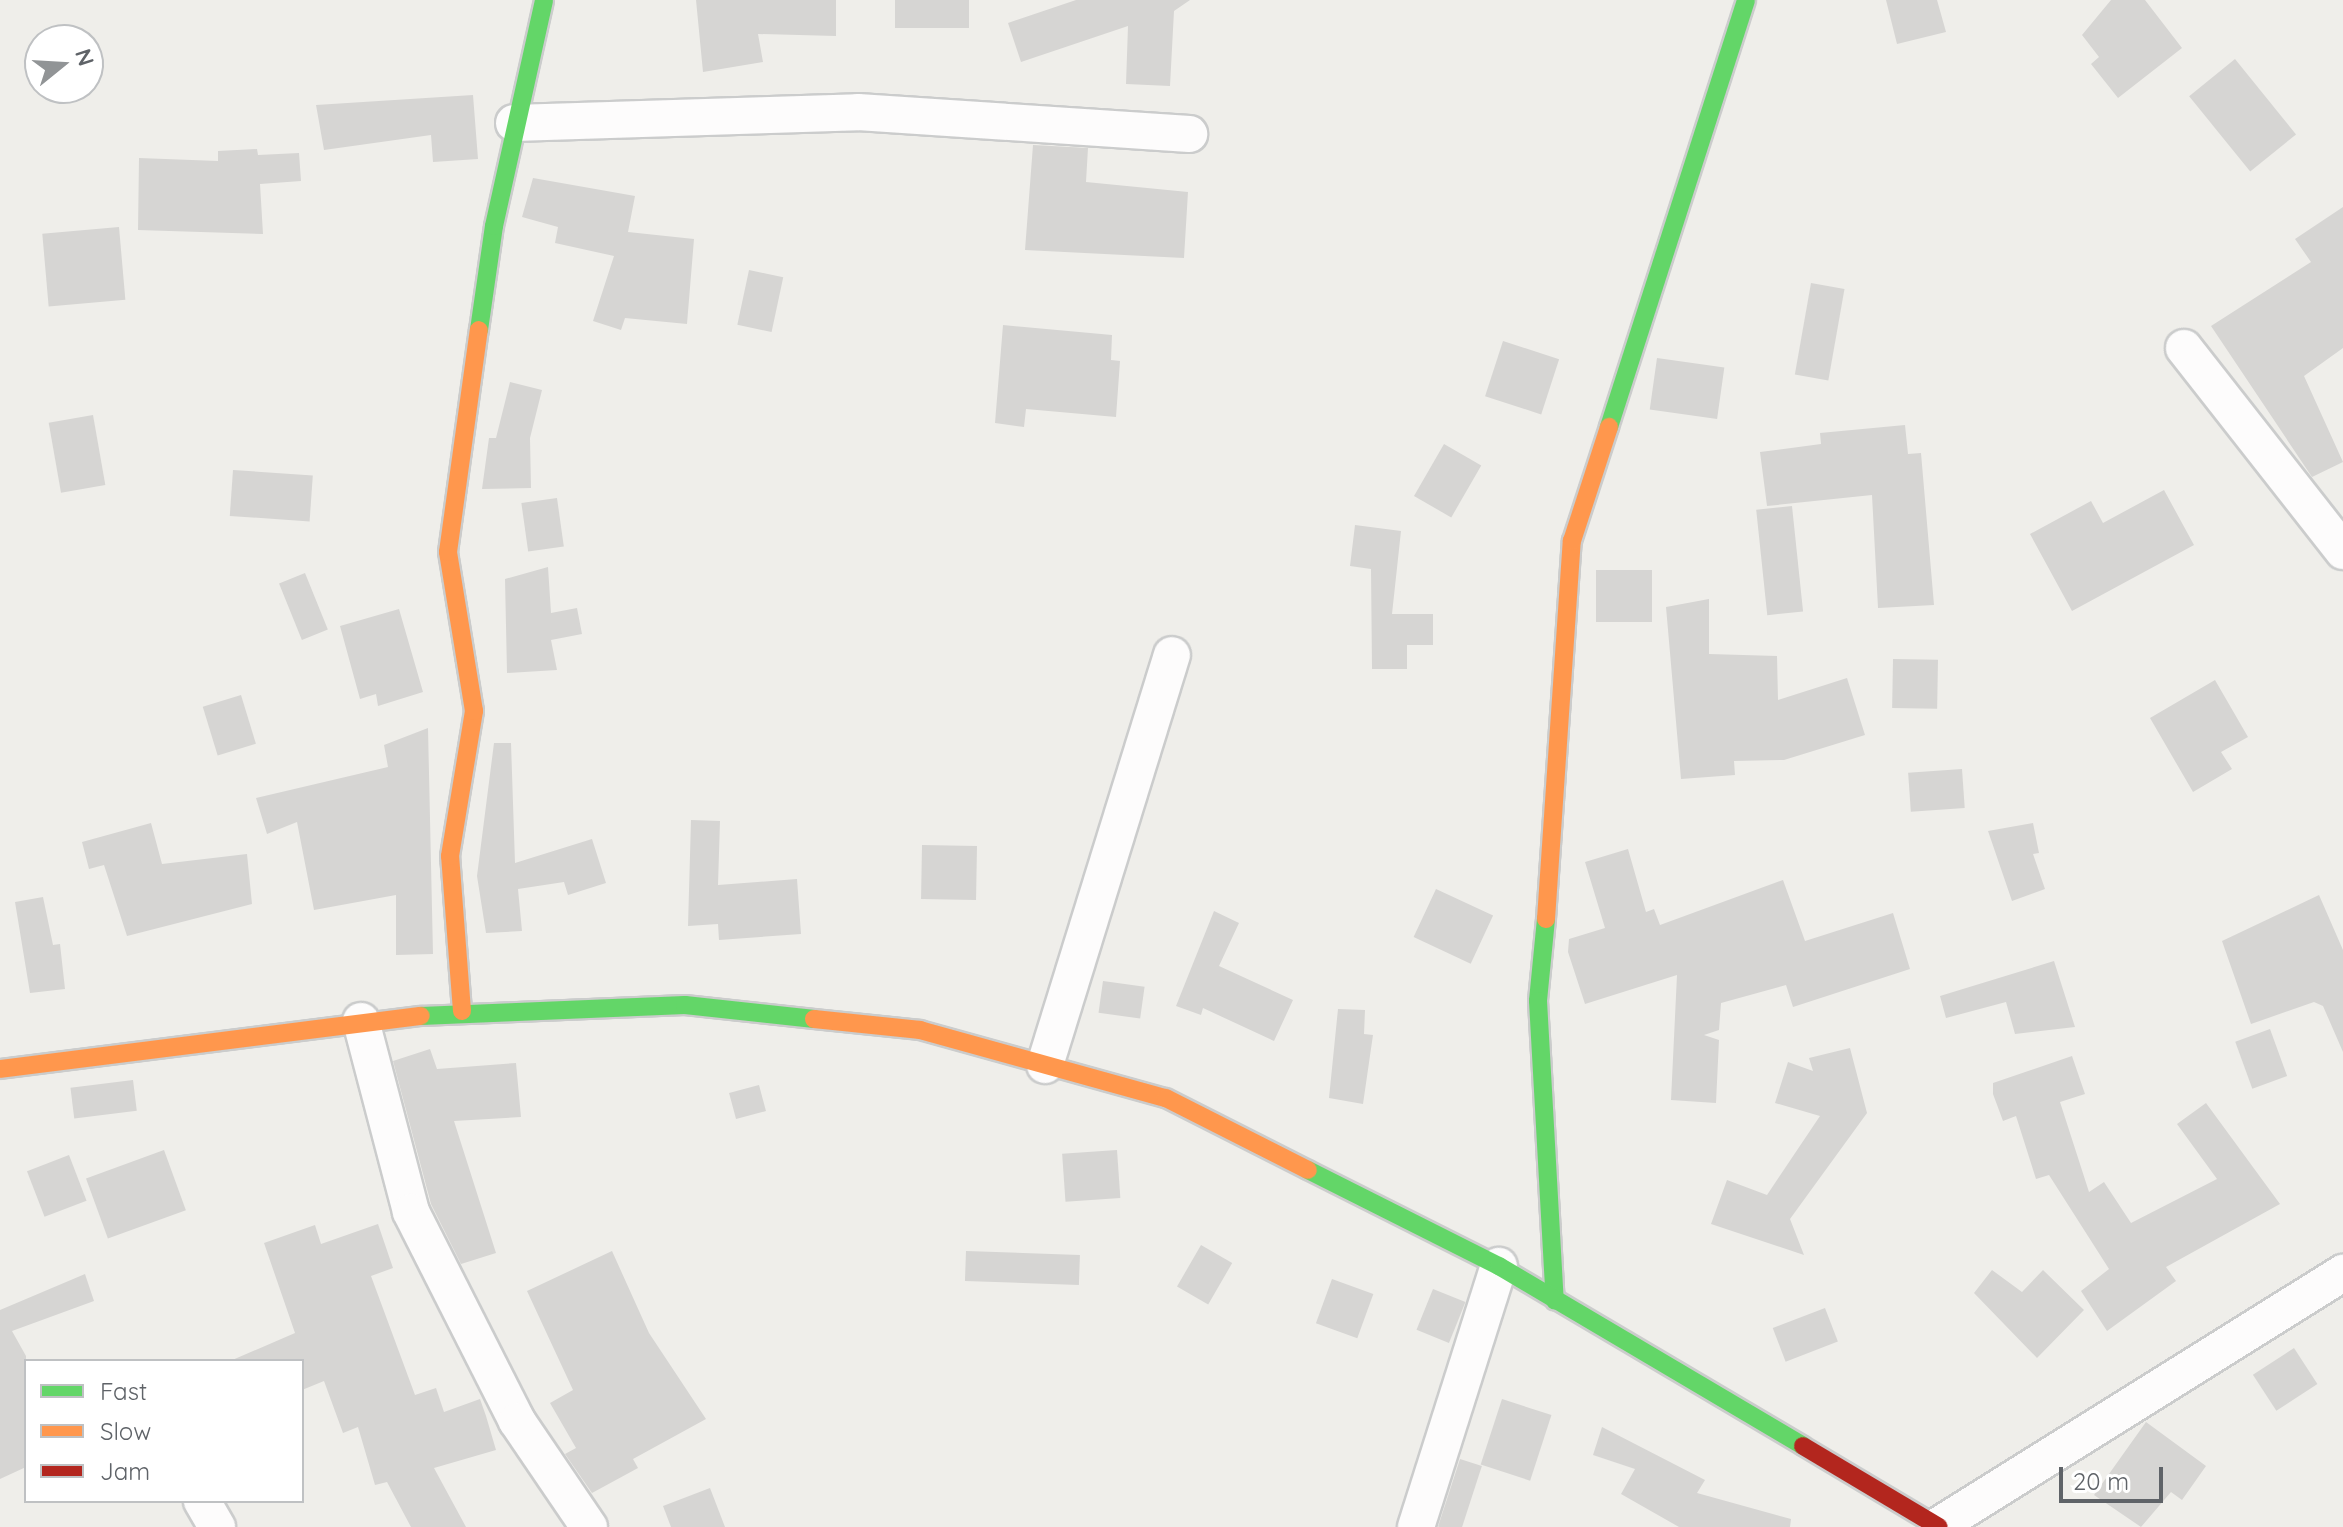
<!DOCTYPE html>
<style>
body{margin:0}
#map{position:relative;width:2343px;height:1527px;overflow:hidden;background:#efeeea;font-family:Quicksand,sans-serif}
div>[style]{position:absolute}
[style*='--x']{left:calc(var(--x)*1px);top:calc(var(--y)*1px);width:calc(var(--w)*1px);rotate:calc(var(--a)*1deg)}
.building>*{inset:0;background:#d6d5d3;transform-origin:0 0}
.roads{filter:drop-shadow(2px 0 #cbcccc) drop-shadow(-2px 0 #cbcccc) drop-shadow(0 2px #cbcccc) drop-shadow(0 -2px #cbcccc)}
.street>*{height:36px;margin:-18px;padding:0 18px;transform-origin:18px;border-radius:18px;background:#fdfcfc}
.fast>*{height:18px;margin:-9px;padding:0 9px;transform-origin:9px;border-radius:9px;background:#63d668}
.slow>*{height:18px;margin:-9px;padding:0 9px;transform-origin:9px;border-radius:9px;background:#ff974d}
.jam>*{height:18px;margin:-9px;padding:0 9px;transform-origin:9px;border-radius:9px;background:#b3261e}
span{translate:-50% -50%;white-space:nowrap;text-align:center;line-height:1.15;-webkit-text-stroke:6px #fff;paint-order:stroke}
.legend{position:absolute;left:24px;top:1359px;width:280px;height:144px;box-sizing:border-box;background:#fff;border:2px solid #bfc1c3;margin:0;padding:10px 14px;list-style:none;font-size:24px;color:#5f6368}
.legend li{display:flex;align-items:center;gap:16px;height:40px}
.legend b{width:40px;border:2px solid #bfc1c3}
.north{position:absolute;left:24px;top:24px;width:80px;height:80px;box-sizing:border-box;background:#fff;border:2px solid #bfc1c3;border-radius:50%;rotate:72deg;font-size:22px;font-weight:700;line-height:32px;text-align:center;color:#5f6368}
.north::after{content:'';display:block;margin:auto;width:28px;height:36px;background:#919496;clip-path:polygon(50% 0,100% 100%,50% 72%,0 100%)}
.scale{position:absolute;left:2059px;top:1467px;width:104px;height:36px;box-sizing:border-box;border:4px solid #5f6368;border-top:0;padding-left:10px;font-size:24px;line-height:28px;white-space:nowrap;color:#5f6368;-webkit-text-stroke:6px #fff;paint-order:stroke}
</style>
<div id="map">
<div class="building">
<div style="clip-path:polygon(696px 0,836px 0,836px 36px,758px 34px,763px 62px,703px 72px)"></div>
<div style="left:895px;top:0;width:74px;height:28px"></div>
<div style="clip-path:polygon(1076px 0,1190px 0,1174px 11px,1170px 86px,1126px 84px,1128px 26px,1021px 62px,1008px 23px)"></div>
<div style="clip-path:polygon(1886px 0,1937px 0,1946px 32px,1897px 44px)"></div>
<div style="clip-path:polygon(2111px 0,2145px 0,2182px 48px,2118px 98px,2091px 64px,2099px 57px,2082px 35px)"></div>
<div style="left:2235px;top:59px;width:97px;height:59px;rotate:51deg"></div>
<div style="clip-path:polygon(473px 95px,478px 159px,433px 162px,431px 135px,324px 150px,316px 105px)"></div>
<div style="clip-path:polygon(1033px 145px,1088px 148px,1086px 182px,1188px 192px,1184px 258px,1025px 250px)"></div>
<div style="clip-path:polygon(257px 149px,258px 155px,299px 153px,301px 181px,260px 184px,263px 234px,138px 230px,139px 158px,218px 161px,218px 151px)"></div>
<div style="clip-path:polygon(533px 178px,635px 196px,628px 232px,694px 239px,687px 324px,625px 318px,621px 330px,593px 321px,614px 256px,555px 243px,558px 227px,522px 217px)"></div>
<div style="clip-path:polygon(2343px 207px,2343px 348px,2304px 376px,2343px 462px,2312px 477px,2211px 326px,2311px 262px,2295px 239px)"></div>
<div style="left:119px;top:227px;width:73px;height:77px;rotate:85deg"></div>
<div style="left:749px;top:270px;width:35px;height:56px;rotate:12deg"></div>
<div style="left:1811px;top:283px;width:34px;height:93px;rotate:10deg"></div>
<div style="clip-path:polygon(1003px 325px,1112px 335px,1111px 360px,1120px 361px,1116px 417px,1026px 409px,1024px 427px,995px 423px)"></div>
<div style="left:1503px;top:341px;width:59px;height:58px;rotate:18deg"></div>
<div style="left:1657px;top:358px;width:68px;height:52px;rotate:8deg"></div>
<div style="clip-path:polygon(510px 382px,542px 390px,530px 438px,531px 488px,482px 489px,489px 438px,496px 438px)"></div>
<div style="left:93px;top:415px;width:71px;height:45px;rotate:80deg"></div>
<div style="clip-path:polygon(1905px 425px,1908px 454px,1921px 453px,1934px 605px,1878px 608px,1872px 495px,1767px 506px,1760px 452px,1821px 444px,1820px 433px)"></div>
<div style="left:1444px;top:444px;width:43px;height:60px;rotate:30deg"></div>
<div style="left:233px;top:470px;width:80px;height:46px;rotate:4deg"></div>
<div style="clip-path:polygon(2164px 490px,2194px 545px,2072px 611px,2030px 534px,2091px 501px,2103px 523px)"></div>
<div style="left:557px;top:498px;width:49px;height:36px;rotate:82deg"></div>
<div style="left:1792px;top:506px;width:106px;height:36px;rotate:84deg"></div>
<div style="clip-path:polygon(1355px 525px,1401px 531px,1392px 614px,1433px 614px,1433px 645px,1407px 645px,1407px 669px,1372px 669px,1371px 569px,1350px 566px)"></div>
<div style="clip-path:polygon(548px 567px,551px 613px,577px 608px,582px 634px,551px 640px,557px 670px,507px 673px,505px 579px)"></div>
<div style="left:1652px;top:570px;width:52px;height:56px;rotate:90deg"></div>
<div style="left:305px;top:573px;width:61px;height:28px;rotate:68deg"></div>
<div style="clip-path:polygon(1709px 599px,1709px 654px,1777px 656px,1778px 700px,1847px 678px,1865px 735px,1784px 760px,1734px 761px,1735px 775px,1681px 779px,1666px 607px)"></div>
<div style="clip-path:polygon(399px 609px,423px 692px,378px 706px,376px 694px,360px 699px,340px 626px)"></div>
<div style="left:1893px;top:659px;width:45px;height:49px;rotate:1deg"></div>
<div style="clip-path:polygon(2215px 680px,2248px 737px,2221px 752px,2232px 769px,2193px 792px,2150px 718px)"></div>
<div style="left:241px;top:695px;width:51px;height:40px;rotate:73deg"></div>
<div style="clip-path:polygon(428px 728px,433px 954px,396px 955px,396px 895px,314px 910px,297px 822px,267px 834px,256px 798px,388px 767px,384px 745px)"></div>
<div style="clip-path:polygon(494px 743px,511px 743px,515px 863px,592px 839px,606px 883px,568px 895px,564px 882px,518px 889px,522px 931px,486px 933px,477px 876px)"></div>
<div style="left:1962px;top:769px;width:39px;height:54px;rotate:86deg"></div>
<div style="clip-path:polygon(691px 820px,720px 821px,718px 885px,797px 879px,801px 934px,719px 940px,718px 924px,688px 926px)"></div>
<div style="clip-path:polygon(151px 823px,162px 864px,247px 854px,252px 904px,127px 936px,104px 865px,89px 869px,82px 842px)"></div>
<div style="clip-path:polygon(2033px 823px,2039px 853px,2033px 854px,2045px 889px,2012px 901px,1988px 831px)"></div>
<div style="left:922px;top:845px;width:55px;height:54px;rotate:1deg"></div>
<div style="clip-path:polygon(1628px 849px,1646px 912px,1654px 909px,1660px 925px,1783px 880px,1805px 941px,1893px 913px,1910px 969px,1793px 1007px,1786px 985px,1721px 1003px,1719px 1030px,1704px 1035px,1719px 1040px,1716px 1103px,1671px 1100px,1677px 975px,1585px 1004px,1568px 952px,1569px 939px,1605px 928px,1585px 862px)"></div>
<div style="left:1436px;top:889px;width:63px;height:53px;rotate:25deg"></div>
<div style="clip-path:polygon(2319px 895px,2343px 950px,2343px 1052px,2323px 1006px,2314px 1002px,2251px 1024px,2222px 941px)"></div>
<div style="clip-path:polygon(43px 897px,53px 945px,60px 944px,65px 989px,30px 993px,15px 902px)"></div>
<div style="clip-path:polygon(1214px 911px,1239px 923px,1219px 966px,1293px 1000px,1274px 1041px,1203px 1008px,1201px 1015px,1176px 1006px)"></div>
<div style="clip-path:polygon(2054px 961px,2075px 1027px,2015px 1034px,2006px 1002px,1946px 1018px,1940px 996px)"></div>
<div style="left:1103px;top:981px;width:42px;height:32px;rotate:8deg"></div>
<div style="clip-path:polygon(1338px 1009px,1365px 1010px,1364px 1034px,1373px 1035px,1363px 1104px,1329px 1098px)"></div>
<div style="left:2270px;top:1029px;width:50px;height:37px;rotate:70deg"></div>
<div style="clip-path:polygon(1850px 1048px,1867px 1113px,1790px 1219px,1804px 1255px,1711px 1224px,1727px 1180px,1767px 1195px,1820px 1116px,1775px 1103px,1788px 1062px,1813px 1071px,1809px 1058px)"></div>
<div style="clip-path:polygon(430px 1049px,437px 1069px,516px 1063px,521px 1117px,454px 1121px,496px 1253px,461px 1264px,431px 1204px,393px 1061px)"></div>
<div style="clip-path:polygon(2072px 1056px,2085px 1094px,2060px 1102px,2089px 1192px,2104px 1182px,2131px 1223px,2217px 1179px,2177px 1124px,2206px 1103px,2280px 1204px,2166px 1267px,2176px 1281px,2107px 1331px,2081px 1291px,2109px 1269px,2049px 1175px,2036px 1179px,2016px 1116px,2003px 1121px,1993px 1094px,1993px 1083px)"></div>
<div style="left:133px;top:1080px;width:31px;height:63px;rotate:83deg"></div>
<div style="left:759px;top:1085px;width:27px;height:31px;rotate:75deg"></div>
<div style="left:164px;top:1150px;width:64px;height:83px;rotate:70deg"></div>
<div style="left:1117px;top:1150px;width:48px;height:55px;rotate:86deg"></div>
<div style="left:69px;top:1155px;width:49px;height:45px;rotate:69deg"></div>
<div style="clip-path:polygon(378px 1224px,393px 1268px,371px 1276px,415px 1395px,436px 1388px,444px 1412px,480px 1399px,486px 1416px,496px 1450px,434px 1468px,466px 1527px,411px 1527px,387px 1482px,375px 1485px,358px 1427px,343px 1433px,324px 1381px,302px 1390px,302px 1361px,230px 1361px,295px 1333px,264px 1243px,315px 1225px,321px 1244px)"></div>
<div style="left:1201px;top:1245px;width:36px;height:48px;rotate:30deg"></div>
<div style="clip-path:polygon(612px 1251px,649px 1333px,706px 1419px,633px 1459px,638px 1468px,592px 1493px,565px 1454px,576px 1448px,550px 1403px,573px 1390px,527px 1291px)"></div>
<div style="left:966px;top:1251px;width:114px;height:30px;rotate:2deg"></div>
<div style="clip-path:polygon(1992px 1270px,2022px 1292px,2043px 1270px,2084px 1310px,2037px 1358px,1974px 1293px)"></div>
<div style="clip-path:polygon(85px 1274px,94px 1301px,12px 1331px,26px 1356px,26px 1467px,0 1479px,0 1310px)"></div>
<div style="left:1332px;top:1279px;width:44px;height:47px;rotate:20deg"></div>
<div style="left:1433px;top:1289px;width:35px;height:44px;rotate:22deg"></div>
<div style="left:1825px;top:1308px;width:36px;height:56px;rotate:69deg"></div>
<div style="left:2294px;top:1348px;width:43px;height:49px;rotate:57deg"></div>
<div style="left:1502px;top:1399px;width:52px;height:69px;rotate:18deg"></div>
<div style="clip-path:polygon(2146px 1422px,2206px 1466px,2182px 1500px,2171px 1492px,2141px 1527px,2094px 1495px)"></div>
<div style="clip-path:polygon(1602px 1427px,1705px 1480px,1697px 1493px,1791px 1519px,1790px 1527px,1679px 1527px,1621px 1494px,1635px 1469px,1593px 1455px)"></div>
<div style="left:1460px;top:1459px;width:23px;height:71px;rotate:18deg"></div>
<div style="clip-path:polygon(710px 1488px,725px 1527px,671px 1527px,663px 1506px)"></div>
</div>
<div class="roads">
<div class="street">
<div style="--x:514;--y:123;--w:344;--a:-1.8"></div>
<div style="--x:858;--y:112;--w:332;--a:3.8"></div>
<div style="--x:2184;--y:348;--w:258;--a:51.9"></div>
<div style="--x:361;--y:1021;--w:197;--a:75.3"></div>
<div style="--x:411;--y:1212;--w:234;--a:63.1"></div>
<div style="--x:517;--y:1421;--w:128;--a:55.8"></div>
<div style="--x:1045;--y:1065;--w:429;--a:-72.8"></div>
<div style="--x:202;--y:1501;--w:30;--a:60"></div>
<div style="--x:1938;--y:1526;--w:478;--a:-32"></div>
<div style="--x:1416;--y:1527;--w:274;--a:-72.4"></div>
</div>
<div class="fast">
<div style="--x:479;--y:330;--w:105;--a:-81.8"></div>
<div style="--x:494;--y:226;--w:231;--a:-77.5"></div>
<div style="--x:1609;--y:427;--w:448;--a:-72.2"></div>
<div style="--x:1546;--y:919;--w:82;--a:95.6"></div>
<div style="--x:1538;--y:1001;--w:300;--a:86.8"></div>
<div style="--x:421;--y:1016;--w:264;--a:-2.4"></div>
<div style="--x:685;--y:1005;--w:130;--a:6.2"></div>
<div style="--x:1308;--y:1170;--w:214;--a:26.7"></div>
<div style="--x:1499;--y:1266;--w:353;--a:30.6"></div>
</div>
<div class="slow">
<div style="--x:1546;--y:919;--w:379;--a:-86.1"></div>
<div style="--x:1572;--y:541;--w:120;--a:-72"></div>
<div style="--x:462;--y:1011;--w:155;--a:-94.4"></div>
<div style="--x:450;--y:856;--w:147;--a:-80.6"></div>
<div style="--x:474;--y:711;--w:161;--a:-99.3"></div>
<div style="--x:448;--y:552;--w:224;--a:-82.1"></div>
<div style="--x:814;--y:1019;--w:107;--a:5.9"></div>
<div style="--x:920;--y:1030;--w:255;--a:15.5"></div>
<div style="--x:1166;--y:1098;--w:159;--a:26.9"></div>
<div style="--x:0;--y:1069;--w:424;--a:-7.2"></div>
</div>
<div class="jam">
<div style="--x:1803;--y:1446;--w:158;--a:30.8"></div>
</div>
</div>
<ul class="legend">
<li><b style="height:10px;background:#63d668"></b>Fast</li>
<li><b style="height:10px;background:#ff974d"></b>Slow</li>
<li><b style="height:10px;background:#b3261e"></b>Jam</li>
</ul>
<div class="north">N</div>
<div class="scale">20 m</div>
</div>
